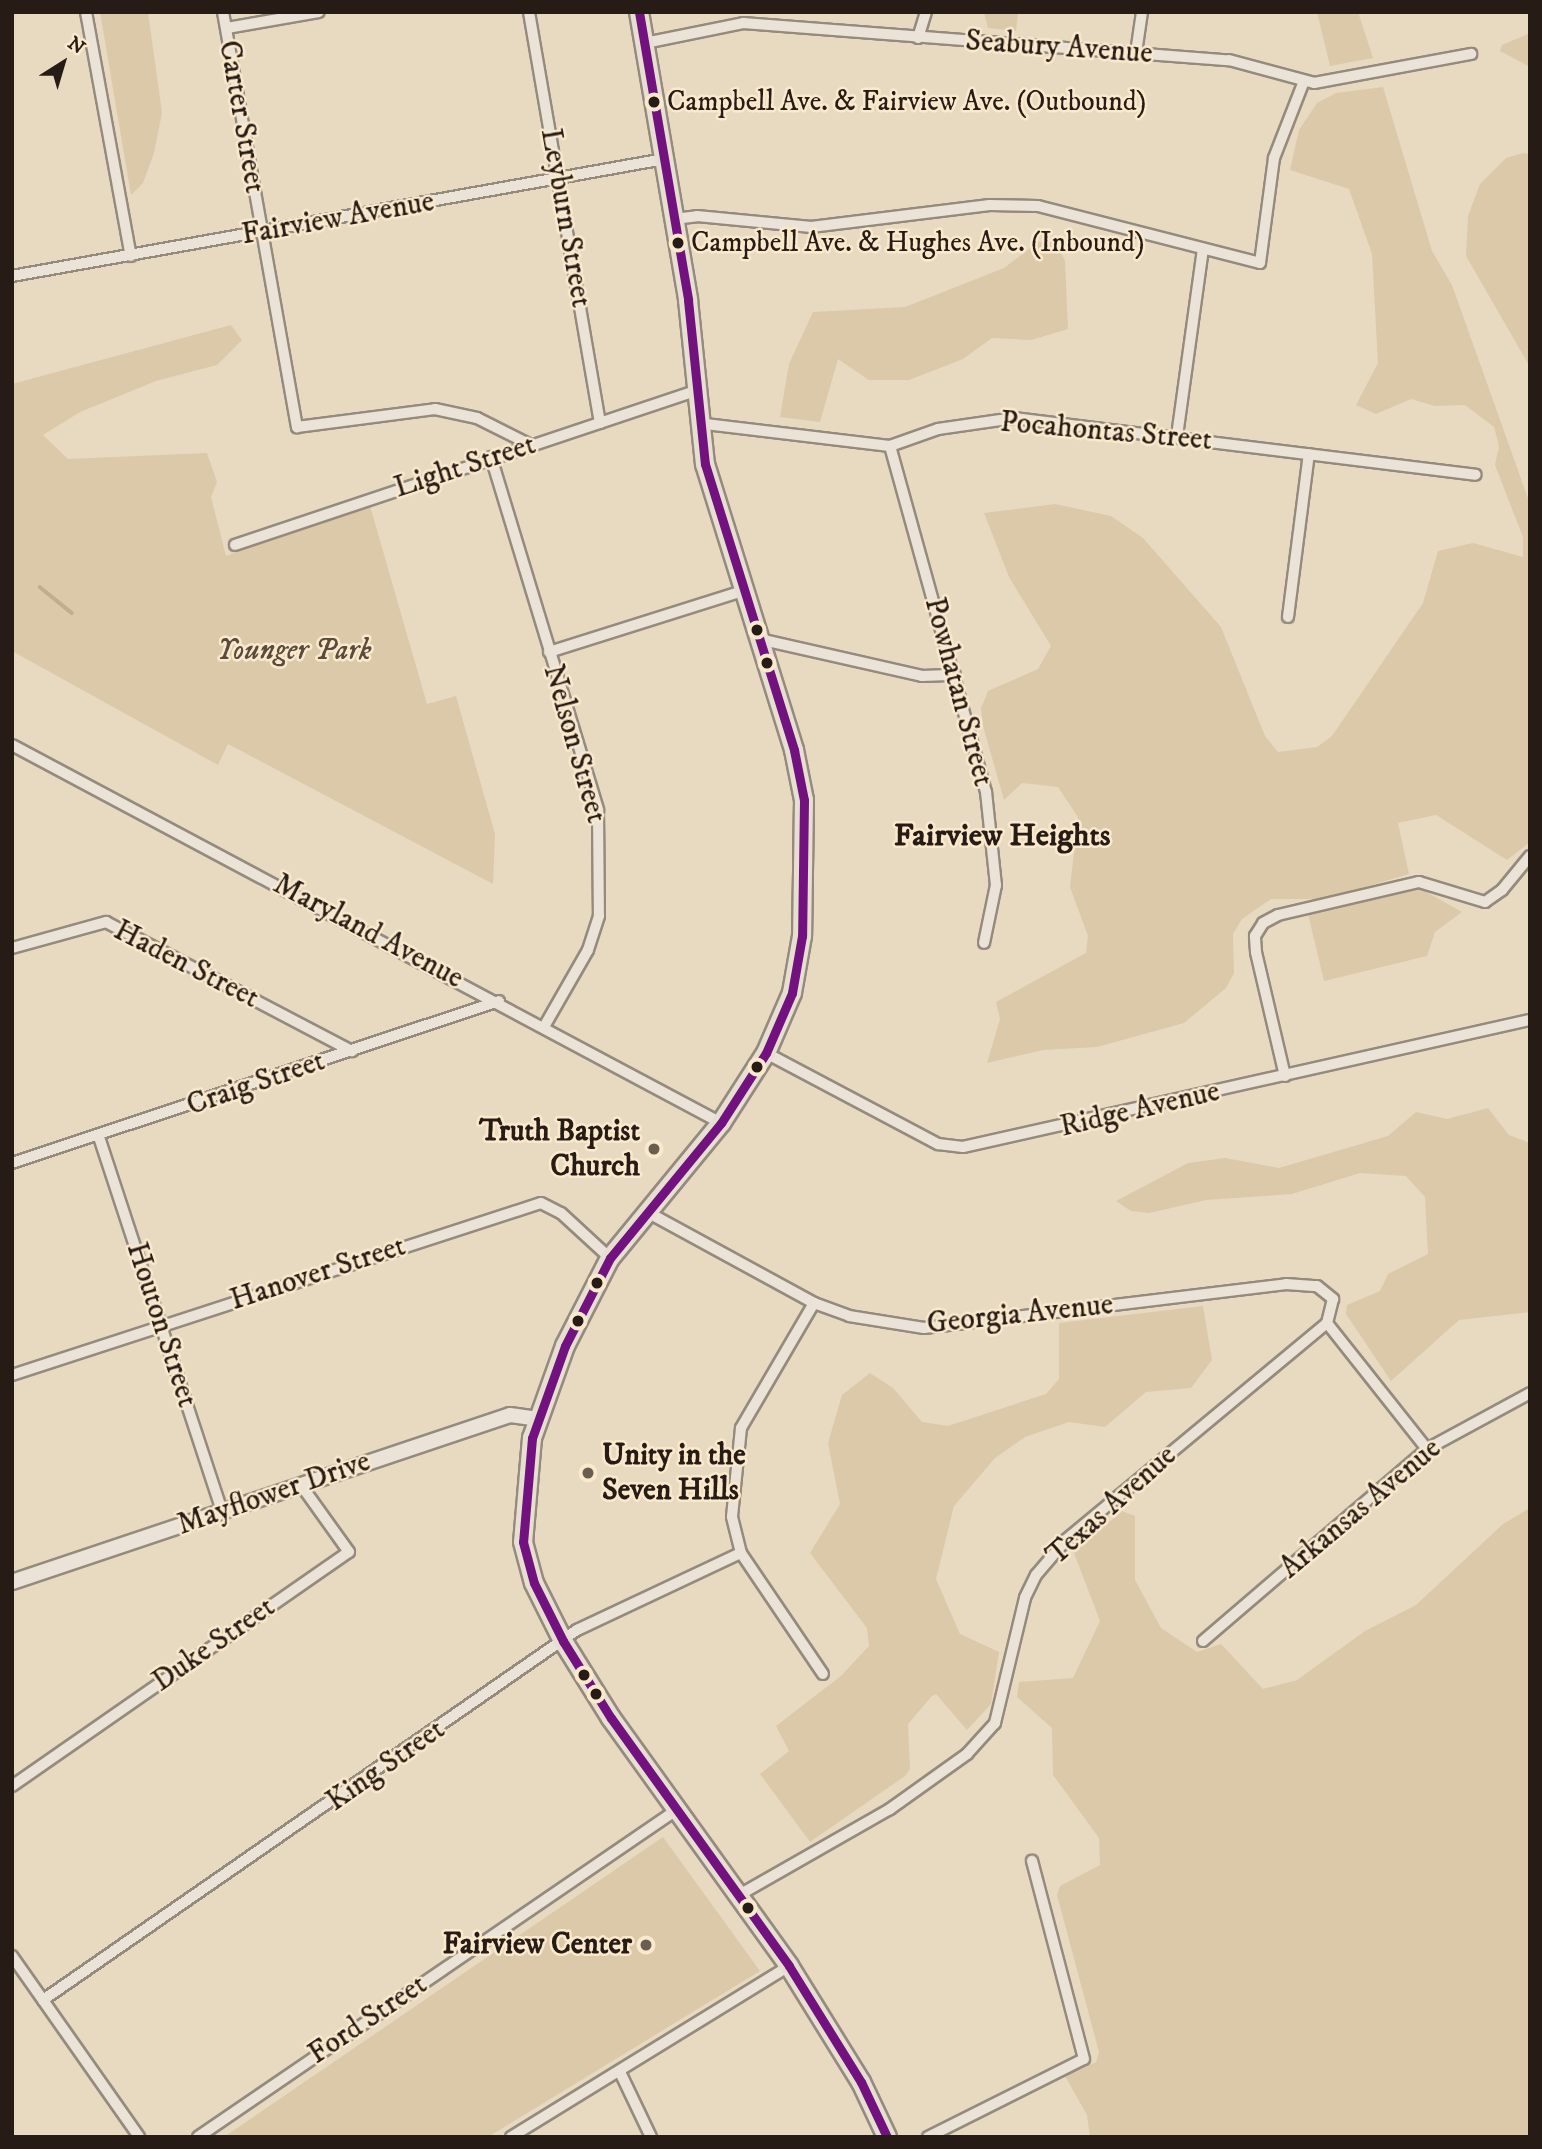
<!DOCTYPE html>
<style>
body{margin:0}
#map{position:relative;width:1542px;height:2149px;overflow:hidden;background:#e8d9c1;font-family:"IM FELL DW Pica",serif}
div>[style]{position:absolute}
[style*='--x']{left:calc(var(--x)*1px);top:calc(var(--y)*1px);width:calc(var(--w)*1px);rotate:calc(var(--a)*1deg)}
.green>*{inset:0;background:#dcc9aa}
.stream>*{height:3.5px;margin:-1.75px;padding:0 1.75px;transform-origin:1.75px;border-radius:1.75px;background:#c1ae91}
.roads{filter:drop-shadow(2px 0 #948b7d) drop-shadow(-2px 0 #948b7d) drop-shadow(0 2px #948b7d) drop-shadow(0 -2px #948b7d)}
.minor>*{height:10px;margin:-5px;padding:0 5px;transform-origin:5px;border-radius:5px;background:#ebe3d8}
.tertiary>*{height:14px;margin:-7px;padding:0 7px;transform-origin:7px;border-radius:7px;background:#ebe3d8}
.primary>*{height:18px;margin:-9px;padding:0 9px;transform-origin:9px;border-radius:9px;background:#e7dfd1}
.bus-1>*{height:9px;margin:-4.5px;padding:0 4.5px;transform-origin:4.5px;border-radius:4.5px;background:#72127e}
.dots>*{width:19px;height:19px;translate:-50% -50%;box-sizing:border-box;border:4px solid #fae9cd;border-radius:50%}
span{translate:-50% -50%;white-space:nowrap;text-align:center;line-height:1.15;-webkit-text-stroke:5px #fae9cd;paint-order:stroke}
.bus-label{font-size:28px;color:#261c15}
.left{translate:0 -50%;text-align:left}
.street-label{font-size:30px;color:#261c15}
.park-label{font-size:30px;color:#5a4c3c;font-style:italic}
.poi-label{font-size:30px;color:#261c15;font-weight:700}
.right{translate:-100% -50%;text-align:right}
.neighbourhood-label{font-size:32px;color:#261c15;font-weight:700}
.frame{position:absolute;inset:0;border:14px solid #261c15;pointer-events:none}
.north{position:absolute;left:28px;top:28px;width:70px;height:70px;-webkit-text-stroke:5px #fae9cd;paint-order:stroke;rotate:37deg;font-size:19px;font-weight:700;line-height:28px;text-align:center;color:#261c15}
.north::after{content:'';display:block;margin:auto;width:24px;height:32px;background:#261c15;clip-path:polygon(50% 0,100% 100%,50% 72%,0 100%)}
</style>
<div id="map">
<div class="green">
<div style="clip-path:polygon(100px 12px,148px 12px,162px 113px,154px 153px,143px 183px,131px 195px)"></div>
<div style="clip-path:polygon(1018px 12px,1016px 31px,988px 28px,984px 13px)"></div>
<div style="clip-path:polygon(1317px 12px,1358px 12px,1373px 58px,1330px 66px)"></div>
<div style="clip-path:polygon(1530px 33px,1530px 67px,1500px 51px,1502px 45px)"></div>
<div style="clip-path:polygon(1383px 87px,1432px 251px,1452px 285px,1530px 504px,1530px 842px,1507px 860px,1436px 815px,1398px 823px,1409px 874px,1324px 899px,1271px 899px,1242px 919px,1233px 934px,1234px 973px,1226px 988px,1184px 1023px,1097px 1047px,1043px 1050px,987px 1063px,1000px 1019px,996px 1002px,1086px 953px,1088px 936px,1070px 887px,1078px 817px,1058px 787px,1022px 783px,1004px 800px,983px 726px,981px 708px,988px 691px,1038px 669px,1051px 646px,1009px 577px,984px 513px,1055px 504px,1111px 516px,1143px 538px,1221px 627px,1265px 736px,1278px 752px,1317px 747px,1332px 736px,1423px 603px,1438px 551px,1473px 543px,1523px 557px,1523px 537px,1495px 465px,1499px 446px,1494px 427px,1465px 405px,1435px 406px,1411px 399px,1376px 414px,1356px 405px,1378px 363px,1372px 254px,1349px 189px,1290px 170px,1299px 130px,1317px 103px,1336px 93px)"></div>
<div style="clip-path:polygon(1523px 153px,1530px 154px,1530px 367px,1466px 256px,1468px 216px,1480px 184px,1506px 158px)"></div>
<div style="clip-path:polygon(1038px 242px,1055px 242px,1065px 260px,1068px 329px,1031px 340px,992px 338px,963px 359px,909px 380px,869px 380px,838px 359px,820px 422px,780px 417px,789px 364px,813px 312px,905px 307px,1004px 268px)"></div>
<div style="clip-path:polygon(231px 325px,242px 340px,217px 365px,156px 381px,80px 412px,43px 435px,68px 459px,207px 453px,217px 482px,211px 497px,226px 556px,370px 506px,427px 704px,456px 696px,495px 834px,493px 884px,228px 744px,218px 765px,12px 651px,12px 384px)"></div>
<div style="clip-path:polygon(1421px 889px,1462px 912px,1435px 932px,1427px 956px,1324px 981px,1308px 914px)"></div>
<div style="clip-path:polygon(1488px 1108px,1509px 1135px,1530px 1143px,1530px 1312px,1459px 1320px,1391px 1381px,1346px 1314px,1347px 1305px,1380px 1291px,1388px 1274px,1428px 1254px,1425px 1197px,1406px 1176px,1360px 1173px,1292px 1194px,1206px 1200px,1149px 1213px,1131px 1211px,1116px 1201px,1188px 1163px,1225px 1158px,1279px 1168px,1388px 1136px,1416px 1112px,1447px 1119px)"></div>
<div style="clip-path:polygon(1203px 1306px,1212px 1360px,1191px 1388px,1146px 1392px,1105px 1427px,1069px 1422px,1025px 1437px,995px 1458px,954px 1506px,936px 1579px,960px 1634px,999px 1652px,991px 1704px,967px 1730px,936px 1694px,932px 1696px,908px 1724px,910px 1769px,905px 1776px,810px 1842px,760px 1774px,789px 1751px,776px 1726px,841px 1676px,869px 1646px,867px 1628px,810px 1553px,840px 1504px,828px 1443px,842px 1395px,870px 1373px,893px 1388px,922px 1422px,948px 1426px,1046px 1394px,1059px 1379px,1059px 1323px)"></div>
<div style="clip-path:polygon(1530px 1508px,1530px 2137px,1090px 2137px,1087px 2115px,1065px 2076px,1096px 2062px,1099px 2052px,1057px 1895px,1060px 1886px,1100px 1865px,1099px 1838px,1053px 1775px,1052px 1728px,1017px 1697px,1019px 1682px,1073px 1678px,1100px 1621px,1074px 1553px,1122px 1511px,1135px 1516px,1135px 1580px,1161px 1628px,1197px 1652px,1221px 1644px,1263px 1689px,1297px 1680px,1365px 1631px,1416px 1605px,1503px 1524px)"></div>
<div style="clip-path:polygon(663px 1837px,760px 1971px,488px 2137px,224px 2137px)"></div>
</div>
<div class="stream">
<div style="--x:40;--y:587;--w:41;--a:39.1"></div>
</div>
<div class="roads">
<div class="minor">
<div style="--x:86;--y:12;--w:248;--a:79.6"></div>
<div style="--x:223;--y:12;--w:422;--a:79.9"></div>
<div style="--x:297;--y:427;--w:139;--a:-7.4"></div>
<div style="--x:435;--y:409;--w:43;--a:12.1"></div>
<div style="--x:477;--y:418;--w:60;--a:26.6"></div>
<div style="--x:529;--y:12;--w:417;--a:80.2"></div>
<div style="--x:227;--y:28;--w:93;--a:-9.9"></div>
<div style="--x:918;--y:38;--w:27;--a:-73"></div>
<div style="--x:645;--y:43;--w:100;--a:-11.5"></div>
<div style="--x:743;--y:23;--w:487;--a:4.4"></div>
<div style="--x:1229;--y:60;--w:88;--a:15.1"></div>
<div style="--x:1314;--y:83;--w:160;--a:-10.5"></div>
<div style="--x:1136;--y:53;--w:41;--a:-81.7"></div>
<div style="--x:674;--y:219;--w:23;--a:-7"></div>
<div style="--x:697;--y:216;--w:115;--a:5.5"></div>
<div style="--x:811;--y:227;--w:180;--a:-7"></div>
<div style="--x:990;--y:205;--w:48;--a:1.2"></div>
<div style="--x:1038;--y:206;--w:229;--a:14.4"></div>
<div style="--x:1260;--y:263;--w:106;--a:-82.4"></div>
<div style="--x:1274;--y:158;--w:83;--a:-68.7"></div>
<div style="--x:12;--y:276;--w:662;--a:-10.17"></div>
<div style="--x:697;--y:423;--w:194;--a:6.8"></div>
<div style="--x:890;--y:446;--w:51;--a:-19.5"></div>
<div style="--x:938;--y:429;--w:77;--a:-8.2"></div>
<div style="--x:1014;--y:418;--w:465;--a:7"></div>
<div style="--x:1177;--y:436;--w:189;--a:-82.1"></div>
<div style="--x:890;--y:446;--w:359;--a:74.5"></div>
<div style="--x:986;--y:792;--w:94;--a:83.9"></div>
<div style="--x:996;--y:885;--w:59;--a:101.7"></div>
<div style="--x:491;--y:457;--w:369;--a:73.1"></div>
<div style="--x:598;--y:810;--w:106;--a:89.5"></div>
<div style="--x:599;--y:916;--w:36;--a:108"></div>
<div style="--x:588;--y:950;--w:86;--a:119.8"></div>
<div style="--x:235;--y:545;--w:485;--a:-18.5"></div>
<div style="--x:1288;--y:617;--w:164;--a:-82.7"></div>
<div style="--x:759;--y:639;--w:167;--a:12.8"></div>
<div style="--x:922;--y:676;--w:33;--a:-2"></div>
<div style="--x:549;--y:652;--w:203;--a:-17.5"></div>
<div style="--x:12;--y:745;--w:803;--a:28.06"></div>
<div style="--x:12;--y:948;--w:98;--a:-15.5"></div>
<div style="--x:106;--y:922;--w:278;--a:27.7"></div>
<div style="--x:766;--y:1053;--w:195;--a:27.9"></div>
<div style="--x:938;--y:1144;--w:25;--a:7"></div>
<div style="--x:963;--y:1147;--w:581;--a:-12.63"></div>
<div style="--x:1285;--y:1076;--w:127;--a:-103.2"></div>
<div style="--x:1256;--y:952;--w:16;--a:-94"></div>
<div style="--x:1255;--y:936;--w:15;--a:-58"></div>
<div style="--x:1263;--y:923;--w:17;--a:-28"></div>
<div style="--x:1278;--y:915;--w:145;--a:-13.2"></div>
<div style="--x:1419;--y:882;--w:69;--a:16.9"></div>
<div style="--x:1485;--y:902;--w:21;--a:-35"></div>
<div style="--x:1502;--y:890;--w:44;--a:-50.5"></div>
<div style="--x:99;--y:1137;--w:395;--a:71.8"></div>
<div style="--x:12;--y:1163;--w:513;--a:-18.4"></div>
<div style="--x:649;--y:1213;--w:188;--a:28.6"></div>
<div style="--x:814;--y:1303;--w:37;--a:20"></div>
<div style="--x:849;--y:1316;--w:76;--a:9.1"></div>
<div style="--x:924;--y:1328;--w:365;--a:-6.9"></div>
<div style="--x:1286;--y:1284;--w:31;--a:4"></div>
<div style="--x:1317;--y:1286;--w:21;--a:39"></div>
<div style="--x:1333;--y:1299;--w:25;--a:104"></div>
<div style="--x:1327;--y:1323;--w:339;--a:140.3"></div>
<div style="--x:1066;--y:1540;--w:46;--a:130.6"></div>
<div style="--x:1036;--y:1575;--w:25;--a:116"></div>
<div style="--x:1025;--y:1598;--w:129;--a:103.5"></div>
<div style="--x:995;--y:1723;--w:42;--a:132.1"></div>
<div style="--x:967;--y:1754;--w:95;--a:144.5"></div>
<div style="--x:890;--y:1809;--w:174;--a:150.3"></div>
<div style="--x:814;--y:1303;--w:145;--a:120.3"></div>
<div style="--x:741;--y:1428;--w:89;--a:95.8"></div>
<div style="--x:732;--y:1517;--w:37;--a:76"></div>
<div style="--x:741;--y:1553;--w:146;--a:55.9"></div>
<div style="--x:1327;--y:1323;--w:161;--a:51.6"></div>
<div style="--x:12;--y:1375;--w:556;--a:-18.01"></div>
<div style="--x:541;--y:1203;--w:22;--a:27"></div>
<div style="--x:561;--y:1213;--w:67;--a:42.6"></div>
<div style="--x:1203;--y:1641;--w:295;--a:-40.6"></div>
<div style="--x:1427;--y:1449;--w:117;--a:-28.5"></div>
<div style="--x:12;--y:1786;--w:410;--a:-34.8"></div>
<div style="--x:349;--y:1552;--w:82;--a:-125.6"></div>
<div style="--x:12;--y:1956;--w:221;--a:54.9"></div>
<div style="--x:43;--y:2000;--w:650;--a:-34.72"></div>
<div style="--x:577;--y:1630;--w:181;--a:-25.2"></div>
<div style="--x:620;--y:2072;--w:72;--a:64.5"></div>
<div style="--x:198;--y:2137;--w:581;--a:-34.35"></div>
<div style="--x:511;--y:2137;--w:326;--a:-31.6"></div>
<div style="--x:928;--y:2137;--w:174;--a:-26.6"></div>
<div style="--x:1084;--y:2059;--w:205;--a:-104.7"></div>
</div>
<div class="tertiary">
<div style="--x:12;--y:1582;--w:525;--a:-18.54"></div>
<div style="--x:510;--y:1415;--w:28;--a:8"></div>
</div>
<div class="primary">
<div style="--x:639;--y:12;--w:292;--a:80.3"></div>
<div style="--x:688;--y:300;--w:165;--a:84.1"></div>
<div style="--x:705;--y:464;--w:300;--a:72.7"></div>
<div style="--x:794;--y:750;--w:51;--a:78.7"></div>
<div style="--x:804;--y:800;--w:136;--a:90.8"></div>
<div style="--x:802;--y:936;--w:58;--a:100"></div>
<div style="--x:792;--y:993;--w:65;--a:113.4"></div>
<div style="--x:766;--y:1053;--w:83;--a:122.7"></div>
<div style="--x:721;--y:1123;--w:175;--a:129.4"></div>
<div style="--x:610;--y:1258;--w:99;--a:117.1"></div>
<div style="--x:565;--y:1346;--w:98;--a:109.7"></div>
<div style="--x:532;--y:1438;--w:104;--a:94.9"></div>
<div style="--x:523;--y:1542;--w:42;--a:75"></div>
<div style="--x:534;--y:1583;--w:65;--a:63.4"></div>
<div style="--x:563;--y:1641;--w:91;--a:58.1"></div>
<div style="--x:611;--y:1718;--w:305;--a:54.3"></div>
<div style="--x:789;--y:1966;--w:137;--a:58.2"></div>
<div style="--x:861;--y:2082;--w:61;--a:64.7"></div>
</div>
</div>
<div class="bus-1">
<div style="--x:639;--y:12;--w:292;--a:80.3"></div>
<div style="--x:688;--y:300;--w:165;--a:84.1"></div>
<div style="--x:705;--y:464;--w:300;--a:72.7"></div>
<div style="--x:794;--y:750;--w:51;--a:78.7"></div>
<div style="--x:804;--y:800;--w:136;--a:90.8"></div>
<div style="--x:802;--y:936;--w:58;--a:100"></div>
<div style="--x:792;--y:993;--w:65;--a:113.4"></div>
<div style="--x:766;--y:1053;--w:83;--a:122.7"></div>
<div style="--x:721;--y:1123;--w:175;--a:129.4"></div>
<div style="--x:610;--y:1258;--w:99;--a:117.1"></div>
<div style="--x:565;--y:1346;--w:98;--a:109.7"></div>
<div style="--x:532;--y:1438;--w:104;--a:94.9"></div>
<div style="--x:523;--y:1542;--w:42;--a:75"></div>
<div style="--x:534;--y:1583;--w:65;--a:63.4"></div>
<div style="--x:563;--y:1641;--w:91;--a:58.1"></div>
<div style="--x:611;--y:1718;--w:305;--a:54.3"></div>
<div style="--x:789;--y:1966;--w:137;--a:58.2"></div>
<div style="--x:861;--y:2082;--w:61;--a:64.7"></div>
</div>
<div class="dots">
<div style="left:654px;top:102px;background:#261c15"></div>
<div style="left:678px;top:243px;background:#261c15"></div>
<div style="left:757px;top:630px;background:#261c15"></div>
<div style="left:767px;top:663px;background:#261c15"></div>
<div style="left:757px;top:1067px;background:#261c15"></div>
<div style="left:654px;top:1149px;background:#6a5e51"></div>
<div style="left:597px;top:1283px;background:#261c15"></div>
<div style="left:578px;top:1321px;background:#261c15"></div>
<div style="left:588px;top:1473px;background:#6a5e51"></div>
<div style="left:584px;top:1675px;background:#261c15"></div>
<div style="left:596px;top:1694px;background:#261c15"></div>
<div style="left:748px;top:1908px;background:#261c15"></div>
<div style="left:646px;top:1945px;background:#6a5e51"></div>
</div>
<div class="bus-label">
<span class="left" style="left:667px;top:102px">Campbell Ave. &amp; Fairview Ave. (Outbound)</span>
<span class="left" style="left:691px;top:243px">Campbell Ave. &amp; Hughes Ave. (Inbound)</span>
</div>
<div class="street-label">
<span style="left:1059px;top:48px;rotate:4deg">Seabury Avenue</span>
<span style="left:241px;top:117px;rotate:80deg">Carter Street</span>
<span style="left:565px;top:218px;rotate:80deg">Leyburn Street</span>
<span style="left:338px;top:219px;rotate:-10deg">Fairview Avenue</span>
<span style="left:1106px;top:432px;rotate:5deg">Pocahontas Street</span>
<span style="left:465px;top:467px;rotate:-18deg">Light Street</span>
<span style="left:958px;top:692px;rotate:75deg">Powhatan Street</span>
<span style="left:574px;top:744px;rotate:74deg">Nelson Street</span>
<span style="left:368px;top:932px;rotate:28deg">Maryland Avenue</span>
<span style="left:186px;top:965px;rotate:27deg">Haden Street</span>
<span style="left:256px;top:1084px;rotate:-19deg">Craig Street</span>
<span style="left:1140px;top:1110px;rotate:-13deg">Ridge Avenue</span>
<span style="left:318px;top:1274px;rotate:-18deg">Hanover Street</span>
<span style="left:1020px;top:1315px;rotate:-6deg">Georgia Avenue</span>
<span style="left:161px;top:1325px;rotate:72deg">Houton Street</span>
<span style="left:274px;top:1494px;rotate:-19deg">Mayflower Drive</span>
<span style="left:1112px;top:1506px;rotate:-42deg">Texas Avenue</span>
<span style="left:1361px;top:1509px;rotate:-40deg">Arkansas Avenue</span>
<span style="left:214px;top:1645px;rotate:-35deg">Duke Street</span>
<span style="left:386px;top:1766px;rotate:-35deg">King Street</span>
<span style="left:368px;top:2020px;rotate:-34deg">Ford Street</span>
</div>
<div class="park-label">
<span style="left:294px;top:651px">Younger Park</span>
</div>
<div class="poi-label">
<span class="right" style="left:640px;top:1149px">Truth Baptist<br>Church</span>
<span class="left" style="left:602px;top:1473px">Unity in the<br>Seven Hills</span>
<span class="right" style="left:632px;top:1945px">Fairview Center</span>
</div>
<div class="neighbourhood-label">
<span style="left:1002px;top:836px">Fairview Heights</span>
</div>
<div class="frame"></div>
<div class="north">N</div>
</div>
